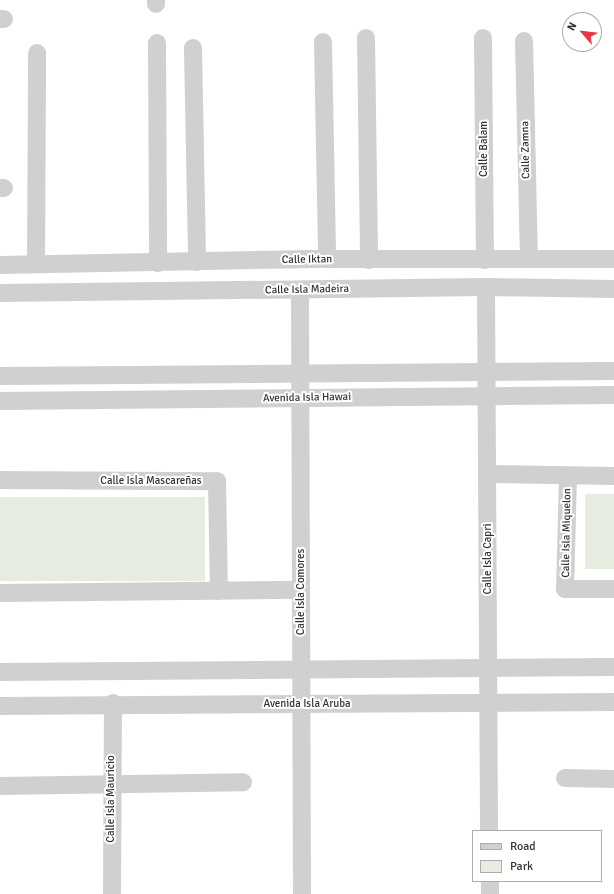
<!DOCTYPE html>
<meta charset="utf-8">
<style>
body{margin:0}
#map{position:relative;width:614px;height:894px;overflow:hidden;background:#fff;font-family:Signika,sans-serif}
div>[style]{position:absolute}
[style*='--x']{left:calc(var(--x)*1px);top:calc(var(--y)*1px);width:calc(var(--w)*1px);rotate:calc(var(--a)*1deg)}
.green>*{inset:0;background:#e6ecdf;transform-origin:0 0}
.minor>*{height:18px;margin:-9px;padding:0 9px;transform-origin:9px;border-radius:9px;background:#d0d0d0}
span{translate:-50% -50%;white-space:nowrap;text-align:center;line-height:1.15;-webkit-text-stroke:4px #fff;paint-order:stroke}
.street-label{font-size:11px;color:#333}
.legend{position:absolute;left:472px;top:830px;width:130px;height:52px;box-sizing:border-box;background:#fff;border:1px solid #adadad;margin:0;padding:5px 7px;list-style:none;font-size:12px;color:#333}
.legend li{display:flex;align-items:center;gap:8px;height:20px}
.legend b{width:20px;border:1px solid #adadad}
.north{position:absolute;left:562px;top:12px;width:40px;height:40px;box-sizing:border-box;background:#fff;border:1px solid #adadad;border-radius:50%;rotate:298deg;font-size:11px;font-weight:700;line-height:16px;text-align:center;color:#333}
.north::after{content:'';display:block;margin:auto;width:14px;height:18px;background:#e63946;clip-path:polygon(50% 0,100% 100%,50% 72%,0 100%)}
</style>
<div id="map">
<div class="green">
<div style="left:585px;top:494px;width:29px;height:75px"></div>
<div style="left:0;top:497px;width:205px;height:84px"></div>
</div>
<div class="minor">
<div style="--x:156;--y:0;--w:4;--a:90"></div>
<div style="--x:0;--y:19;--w:4;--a:0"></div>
<div style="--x:366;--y:38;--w:222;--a:89.2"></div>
<div style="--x:483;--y:38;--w:222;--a:89.5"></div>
<div style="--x:524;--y:41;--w:218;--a:88.7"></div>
<div style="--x:323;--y:42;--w:217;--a:88.9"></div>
<div style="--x:157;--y:43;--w:220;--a:89.7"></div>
<div style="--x:193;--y:48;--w:214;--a:88.9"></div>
<div style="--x:0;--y:188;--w:4;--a:0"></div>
<div style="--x:36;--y:264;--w:211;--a:-89.7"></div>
<div style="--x:0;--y:265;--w:327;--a:-1.1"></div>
<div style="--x:327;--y:259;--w:287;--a:0"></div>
<div style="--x:486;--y:287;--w:544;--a:89.68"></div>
<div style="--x:300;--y:290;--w:604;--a:89.81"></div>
<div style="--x:0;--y:293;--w:486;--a:-0.7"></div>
<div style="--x:486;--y:287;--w:128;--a:0.9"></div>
<div style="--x:0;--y:376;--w:614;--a:-0.47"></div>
<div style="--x:0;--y:401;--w:614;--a:-0.56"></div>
<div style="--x:487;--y:474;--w:127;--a:0.9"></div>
<div style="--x:568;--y:476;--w:113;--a:91.5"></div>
<div style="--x:565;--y:589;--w:49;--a:0"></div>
<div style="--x:0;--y:480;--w:217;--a:0.3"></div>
<div style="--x:217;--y:481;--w:110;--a:89"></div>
<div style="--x:0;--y:593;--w:301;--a:-0.6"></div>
<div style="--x:0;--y:672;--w:614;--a:-0.47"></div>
<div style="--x:0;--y:706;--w:614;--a:-0.37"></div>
<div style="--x:565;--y:778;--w:49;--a:1.2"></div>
<div style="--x:0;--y:786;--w:243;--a:-0.9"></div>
<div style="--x:490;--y:881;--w:13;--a:90"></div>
<div style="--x:112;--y:894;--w:191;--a:-89.7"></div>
</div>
<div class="street-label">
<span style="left:484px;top:149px;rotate:-90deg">Calle Balam</span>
<span style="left:526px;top:150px;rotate:-91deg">Calle Zamna</span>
<span style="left:307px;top:260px;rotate:-1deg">Calle Iktan</span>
<span style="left:307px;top:290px;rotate:-1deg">Calle Isla Madeira</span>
<span style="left:307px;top:398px;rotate:-1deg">Avenida Isla Hawai</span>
<span style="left:151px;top:481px">Calle Isla Mascareñas</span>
<span style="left:567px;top:533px;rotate:-89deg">Calle Isla Miquelon</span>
<span style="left:488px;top:559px;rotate:-90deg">Calle Isla Capri</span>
<span style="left:301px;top:592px;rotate:-90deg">Calle Isla Comores</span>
<span style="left:307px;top:704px">Avenida Isla Aruba</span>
<span style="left:111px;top:799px;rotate:-90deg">Calle Isla Mauricio</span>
</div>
<ul class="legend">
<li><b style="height:5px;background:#d0d0d0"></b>Road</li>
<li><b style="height:11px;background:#e6ecdf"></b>Park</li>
</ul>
<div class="north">N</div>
</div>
